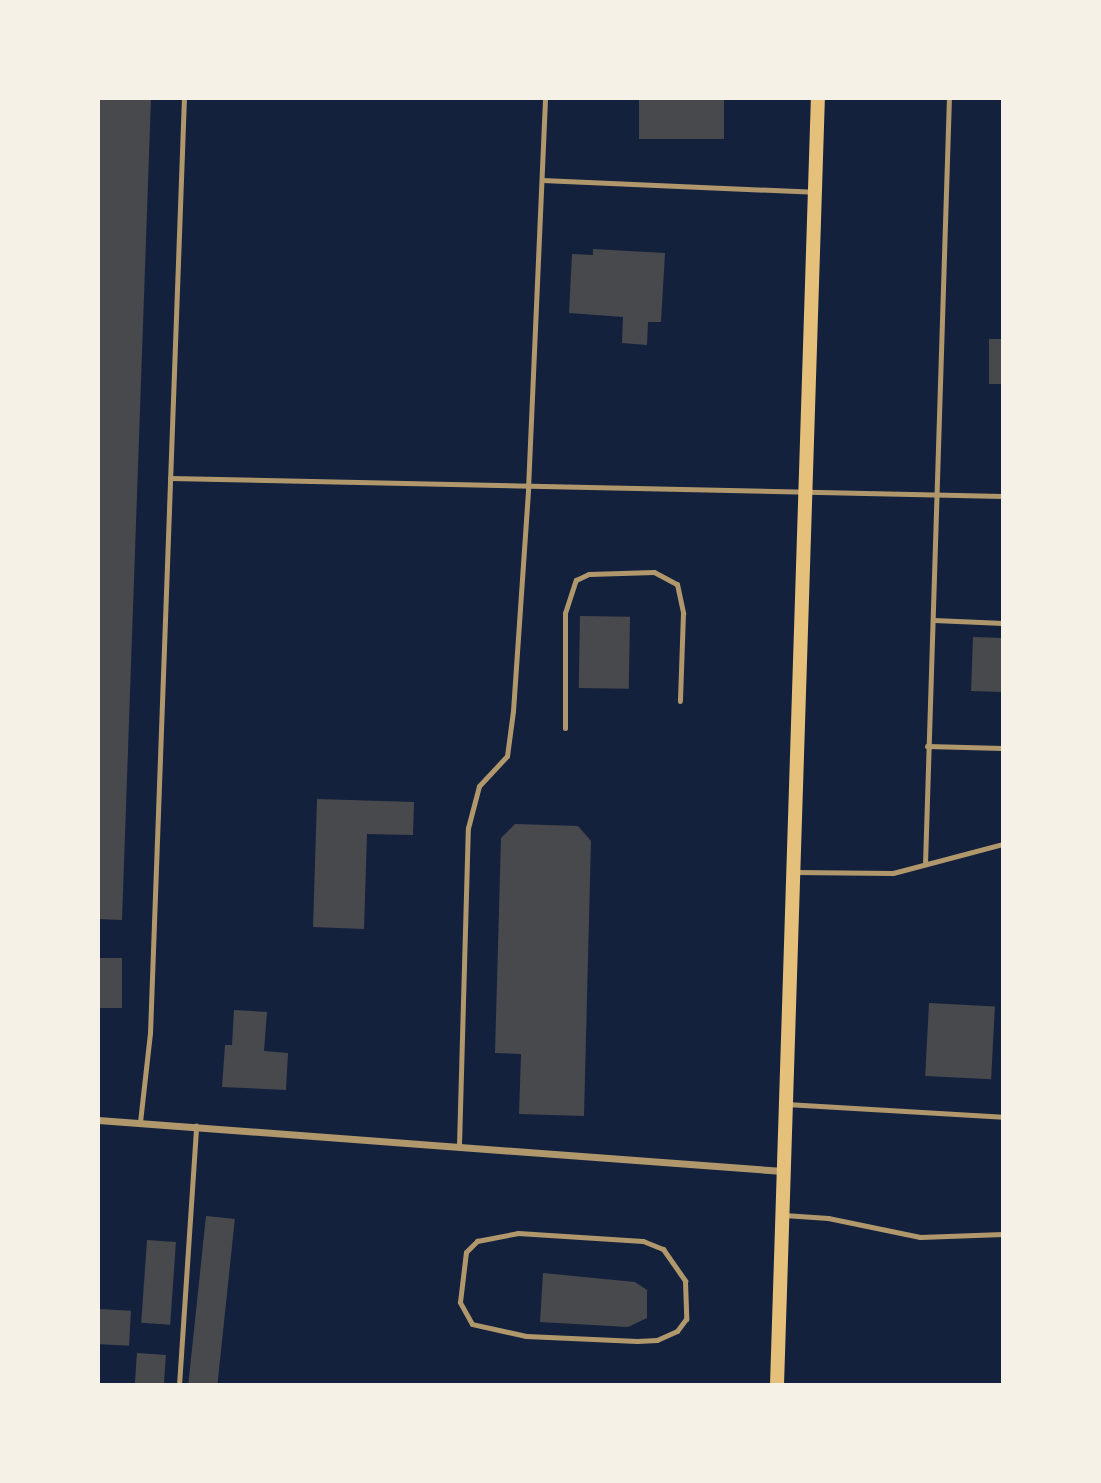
<!DOCTYPE html>
<style>
body{margin:0}
#map{position:relative;width:1101px;height:1483px;overflow:hidden;background:#14213d;font-family:"Varela Round",sans-serif}
div>[style]{position:absolute}
[style*='--x']{left:calc(var(--x)*1px);top:calc(var(--y)*1px);width:calc(var(--w)*1px);rotate:calc(var(--a)*1deg)}
.building>*{inset:0;background:#48494c;transform-origin:0 0}
.service>*{height:5px;margin:-2.5px;padding:0 2.5px;transform-origin:2.5px;border-radius:2.5px;background:#b1986c}
.minor>*{height:7px;margin:-3.5px;padding:0 3.5px;transform-origin:3.5px;border-radius:3.5px;background:#b1986c}
.secondary>*{height:14px;margin:-7px;padding:0 7px;transform-origin:7px;border-radius:7px;background:#e5c07b}
span{translate:-50% -50%;white-space:nowrap;text-align:center;line-height:1.15;-webkit-text-stroke:6px #f6f1e7;paint-order:stroke}
.frame{position:absolute;inset:0;border:100px solid #f6f1e7;pointer-events:none}
</style>
<div id="map">
<div class="building">
<div style="clip-path:polygon(98px 98px,151px 98px,122px 920px,98px 919px)"></div>
<div style="left:639px;top:98px;width:85px;height:41px"></div>
<div style="clip-path:polygon(593px 249px,665px 253px,661px 322px,648px 322px,647px 345px,622px 343px,623px 317px,569px 313px,572px 254px,593px 255px)"></div>
<div style="left:989px;top:339px;width:14px;height:45px"></div>
<div style="left:580px;top:616px;width:50px;height:72px;rotate:1deg"></div>
<div style="left:973px;top:637px;width:30px;height:54px;rotate:2deg"></div>
<div style="clip-path:polygon(317px 799px,414px 802px,413px 835px,367px 834px,364px 929px,313px 927px)"></div>
<div style="clip-path:polygon(515px 824px,578px 826px,591px 841px,584px 1116px,519px 1114px,521px 1054px,495px 1053px,501px 838px)"></div>
<div style="left:98px;top:958px;width:24px;height:50px"></div>
<div style="left:929px;top:1003px;width:66px;height:73px;rotate:3deg"></div>
<div style="clip-path:polygon(234px 1010px,267px 1012px,264px 1051px,288px 1053px,286px 1090px,222px 1087px,225px 1045px,232px 1045px)"></div>
<div style="left:206px;top:1216px;width:29px;height:169px;rotate:6deg"></div>
<div style="left:147px;top:1240px;width:29px;height:83px;rotate:4deg"></div>
<div style="clip-path:polygon(543px 1273px,635px 1282px,647px 1290px,647px 1318px,628px 1327px,540px 1322px)"></div>
<div style="left:98px;top:1309px;width:33px;height:35px;rotate:3deg"></div>
<div style="left:137px;top:1353px;width:29px;height:32px;rotate:4deg"></div>
</div>
<div class="service">
<div style="--x:542;--y:180;--w:272;--a:2.5"></div>
<div style="--x:170;--y:478;--w:833;--a:1.24"></div>
<div style="--x:934;--y:620;--w:69;--a:2.5"></div>
<div style="--x:565;--y:728;--w:115;--a:-90"></div>
<div style="--x:565;--y:613;--w:35;--a:-72"></div>
<div style="--x:576;--y:580;--w:14;--a:-25"></div>
<div style="--x:589;--y:574;--w:65;--a:-1.8"></div>
<div style="--x:654;--y:572;--w:26;--a:28"></div>
<div style="--x:677;--y:584;--w:30;--a:78"></div>
<div style="--x:683;--y:613;--w:88;--a:92"></div>
<div style="--x:927;--y:746;--w:76;--a:1.5"></div>
<div style="--x:925;--y:864;--w:766;--a:-88.21"></div>
<div style="--x:795;--y:872;--w:98;--a:0.6"></div>
<div style="--x:893;--y:873;--w:114;--a:-14.8"></div>
<div style="--x:786;--y:1104;--w:217;--a:3.4"></div>
<div style="--x:140;--y:1122;--w:90;--a:-83.6"></div>
<div style="--x:150;--y:1033;--w:936;--a:-87.92"></div>
<div style="--x:459;--y:1145;--w:317;--a:-88.4"></div>
<div style="--x:468;--y:828;--w:43;--a:-75.3"></div>
<div style="--x:479;--y:786;--w:41;--a:-47"></div>
<div style="--x:507;--y:756;--w:45;--a:-82.4"></div>
<div style="--x:513;--y:711;--w:223;--a:-86.1"></div>
<div style="--x:528;--y:489;--w:391;--a:-87.5"></div>
<div style="--x:784;--y:1215;--w:44;--a:3.9"></div>
<div style="--x:828;--y:1218;--w:94;--a:11.7"></div>
<div style="--x:920;--y:1237;--w:83;--a:-2.1"></div>
<div style="--x:518;--y:1233;--w:125;--a:3.7"></div>
<div style="--x:643;--y:1241;--w:22;--a:22"></div>
<div style="--x:663;--y:1249;--w:39;--a:55"></div>
<div style="--x:685;--y:1281;--w:38;--a:88"></div>
<div style="--x:686;--y:1319;--w:15;--a:127"></div>
<div style="--x:677;--y:1331;--w:22;--a:156"></div>
<div style="--x:657;--y:1340;--w:20;--a:177"></div>
<div style="--x:637;--y:1341;--w:111;--a:-177.4"></div>
<div style="--x:526;--y:1336;--w:55;--a:-167.5"></div>
<div style="--x:472;--y:1324;--w:25;--a:-119"></div>
<div style="--x:460;--y:1302;--w:50;--a:-83.2"></div>
<div style="--x:466;--y:1252;--w:16;--a:-45"></div>
<div style="--x:477;--y:1241;--w:42;--a:-11"></div>
<div style="--x:179;--y:1385;--w:260;--a:-86.2"></div>
</div>
<div class="minor">
<div style="--x:98;--y:1120;--w:687;--a:4.26"></div>
</div>
<div class="secondary">
<div style="--x:777;--y:1385;--w:1288;--a:-88.18"></div>
</div>
<div class="frame"></div>
</div>
